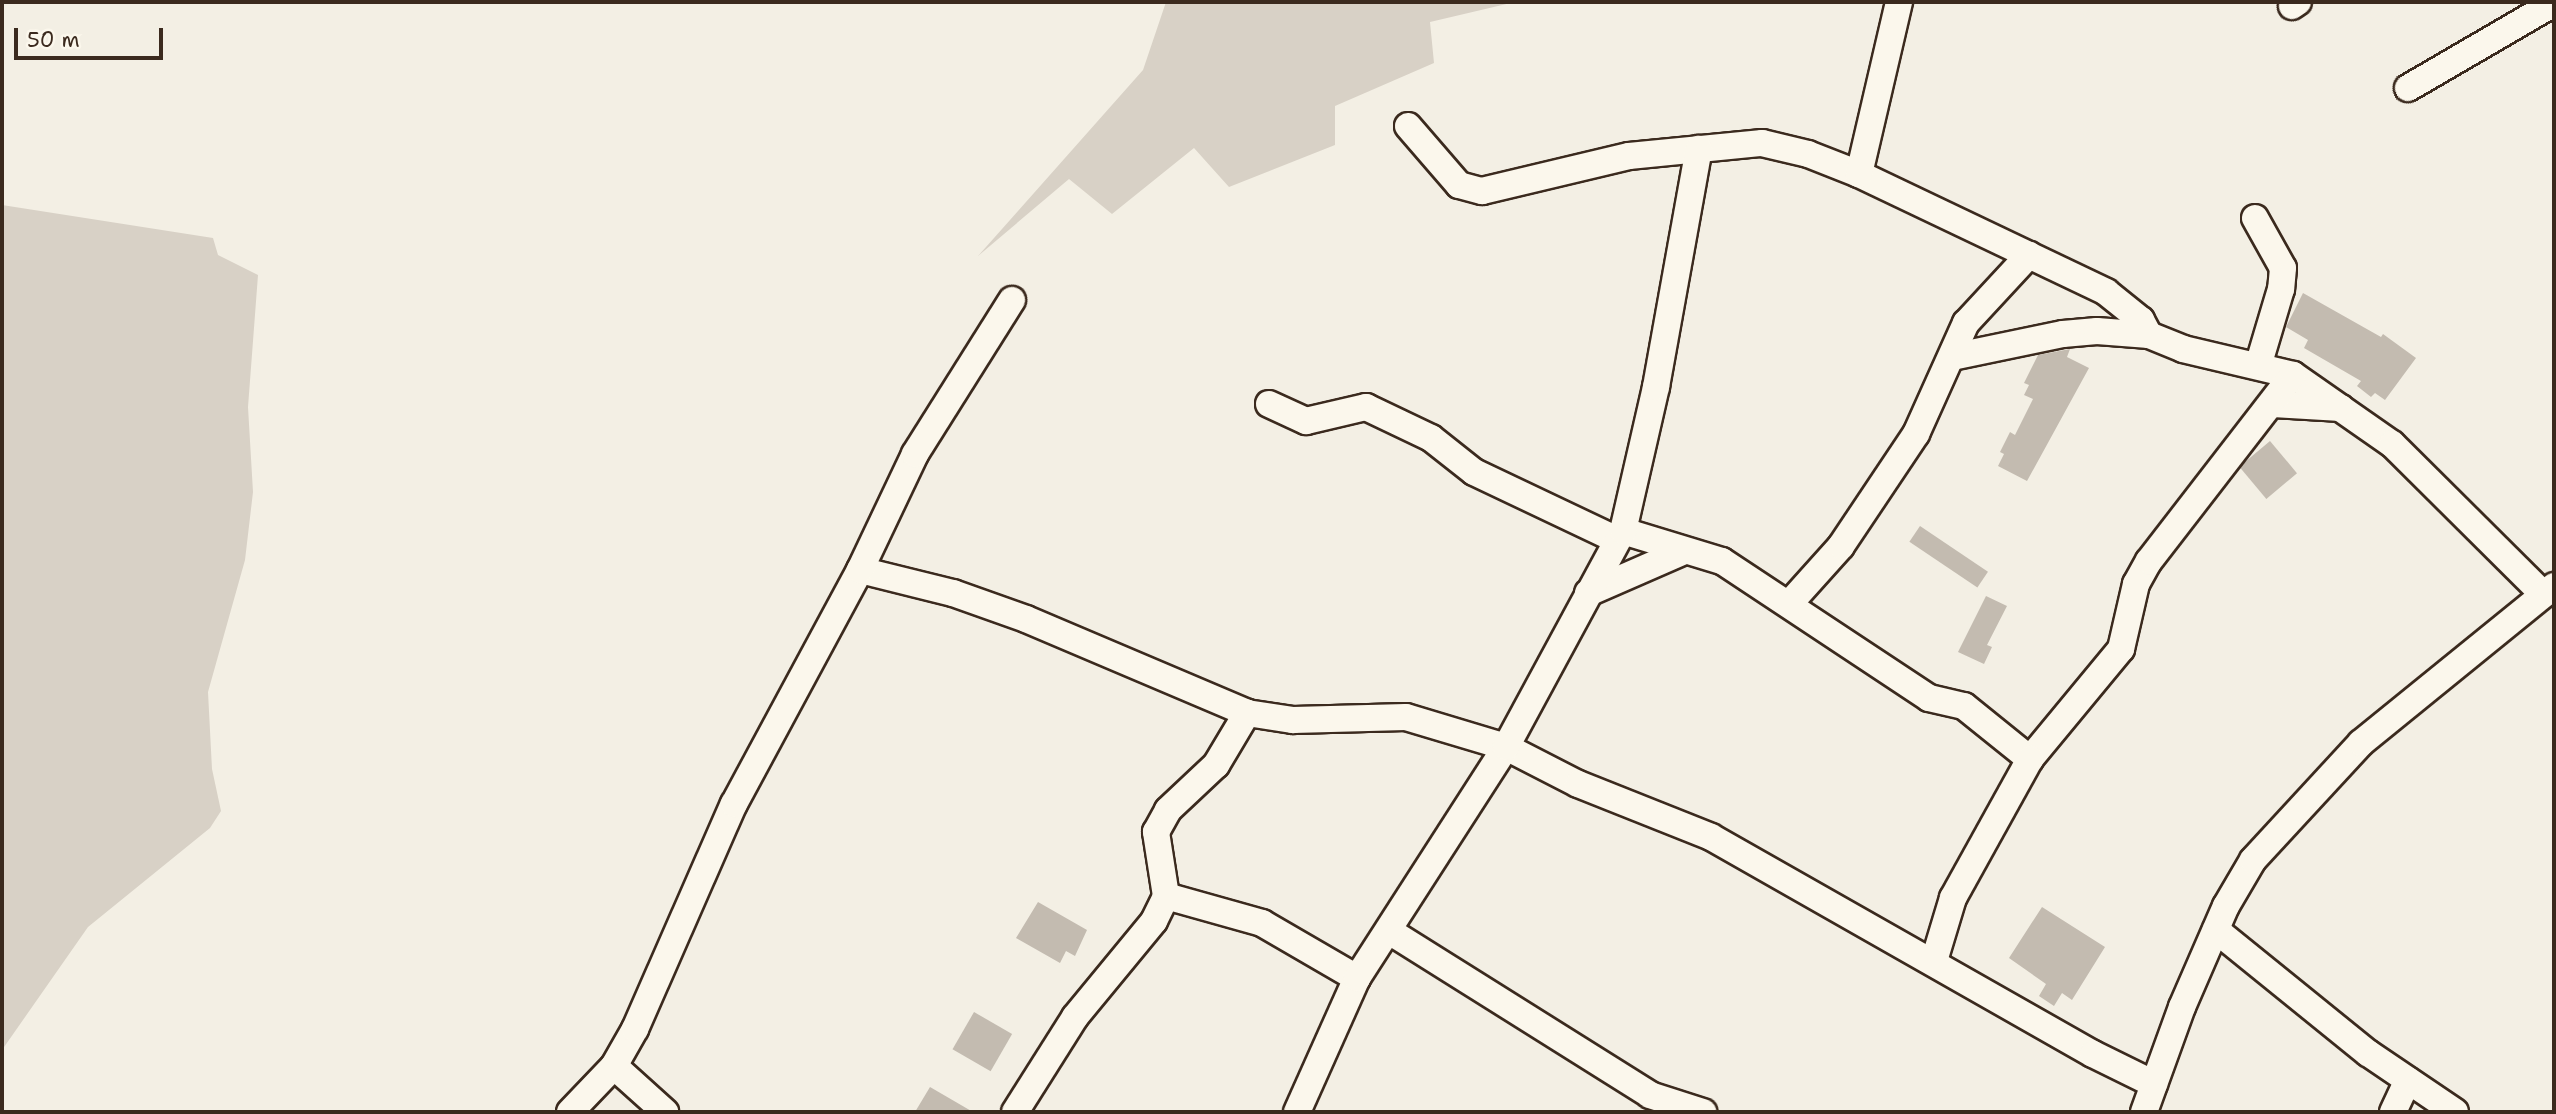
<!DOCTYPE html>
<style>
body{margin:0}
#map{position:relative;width:2556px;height:1114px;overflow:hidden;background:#f3efe4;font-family:"Shantell Sans",sans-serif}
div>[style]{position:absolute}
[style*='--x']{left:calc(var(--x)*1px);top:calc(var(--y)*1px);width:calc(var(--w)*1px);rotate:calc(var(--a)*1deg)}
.green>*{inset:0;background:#d8d1c6}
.building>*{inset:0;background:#c3bbb0;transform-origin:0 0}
.roads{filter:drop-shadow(2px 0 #3b2a1e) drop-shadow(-2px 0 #3b2a1e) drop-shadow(0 2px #3b2a1e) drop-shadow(0 -2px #3b2a1e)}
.minor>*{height:26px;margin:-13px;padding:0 13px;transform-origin:13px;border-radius:13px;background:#fbf7ec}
span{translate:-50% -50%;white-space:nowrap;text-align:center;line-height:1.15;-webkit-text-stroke:5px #fbf7ec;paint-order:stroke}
.frame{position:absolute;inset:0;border:4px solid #3b2a1e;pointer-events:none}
.scale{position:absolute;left:14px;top:28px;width:149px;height:32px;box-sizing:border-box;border:4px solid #3b2a1e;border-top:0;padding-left:9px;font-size:21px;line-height:24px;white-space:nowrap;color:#3b2a1e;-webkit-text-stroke:5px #fbf7ec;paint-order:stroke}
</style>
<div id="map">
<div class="green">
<div style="clip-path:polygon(1166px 2px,1515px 2px,1430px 22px,1434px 63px,1335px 106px,1335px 145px,1229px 187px,1194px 148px,1112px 214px,1069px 179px,978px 256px,1143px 70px)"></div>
<div style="clip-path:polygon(2px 205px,213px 238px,218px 255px,258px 275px,248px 407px,253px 492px,245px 560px,208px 692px,212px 769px,221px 811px,210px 828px,88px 927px,2px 1050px)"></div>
</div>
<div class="building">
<div style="clip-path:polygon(2303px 293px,2381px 337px,2383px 334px,2416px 358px,2385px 400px,2375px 393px,2371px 397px,2357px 386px,2361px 381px,2304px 348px,2308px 340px,2286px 327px)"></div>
<div style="clip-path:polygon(2070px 349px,2067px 357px,2089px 368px,2027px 481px,1998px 466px,2004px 454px,2000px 452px,2010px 432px,2015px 435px,2033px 399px,2024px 395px,2029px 385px,2024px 383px,2038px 355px)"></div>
<div style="left:2270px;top:441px;width:42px;height:40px;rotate:50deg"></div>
<div style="left:1920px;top:526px;width:82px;height:19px;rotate:34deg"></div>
<div style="clip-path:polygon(1986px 596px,2007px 606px,1987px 645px,1992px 647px,1984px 664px,1958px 652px)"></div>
<div style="clip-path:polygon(1038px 902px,1087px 930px,1075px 956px,1066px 951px,1060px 963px,1016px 938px)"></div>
<div style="clip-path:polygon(2042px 907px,2105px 947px,2072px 1000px,2062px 993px,2054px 1006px,2039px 996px,2046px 984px,2009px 958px)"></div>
<div style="left:974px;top:1012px;width:44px;height:43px;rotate:30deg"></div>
<div style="clip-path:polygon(930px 1087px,973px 1112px,915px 1112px)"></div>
</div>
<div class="roads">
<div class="minor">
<div style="--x:2292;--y:6;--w:7;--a:-34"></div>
<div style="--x:2408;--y:88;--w:169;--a:-30.2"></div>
<div style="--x:1408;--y:126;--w:78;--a:49.2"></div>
<div style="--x:1459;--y:185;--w:24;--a:15"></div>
<div style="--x:1482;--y:191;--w:151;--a:-13.4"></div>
<div style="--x:1629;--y:156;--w:134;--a:-5.6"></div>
<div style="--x:1762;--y:143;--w:47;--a:13.4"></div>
<div style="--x:1808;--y:154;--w:55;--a:21.4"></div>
<div style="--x:1859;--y:174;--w:274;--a:25.5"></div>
<div style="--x:2106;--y:292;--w:45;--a:38.7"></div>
<div style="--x:2141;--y:320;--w:17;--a:62"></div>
<div style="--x:2149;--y:335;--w:37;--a:22"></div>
<div style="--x:2183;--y:349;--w:113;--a:13.3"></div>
<div style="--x:2293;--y:375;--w:121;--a:34.9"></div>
<div style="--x:2392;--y:444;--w:213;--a:44.8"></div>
<div style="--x:1859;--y:174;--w:177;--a:-76.9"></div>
<div style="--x:2255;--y:218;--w:57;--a:60.8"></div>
<div style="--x:2283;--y:268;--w:21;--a:95"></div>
<div style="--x:2281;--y:289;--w:80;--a:106.6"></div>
<div style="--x:1952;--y:357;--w:113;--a:-11.7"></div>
<div style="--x:2063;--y:334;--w:34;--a:-5"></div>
<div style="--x:2097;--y:331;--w:52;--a:4.4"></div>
<div style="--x:1269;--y:404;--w:41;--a:24.7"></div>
<div style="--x:1306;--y:421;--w:62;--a:-13.1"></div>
<div style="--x:1366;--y:407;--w:72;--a:25.5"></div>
<div style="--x:1431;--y:438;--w:55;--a:38.3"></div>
<div style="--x:1474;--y:472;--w:158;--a:25.4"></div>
<div style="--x:2273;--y:404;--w:68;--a:3.4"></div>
<div style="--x:1623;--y:531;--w:103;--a:16.9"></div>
<div style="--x:1722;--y:561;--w:248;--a:33.5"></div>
<div style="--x:1929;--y:698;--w:36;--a:13"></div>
<div style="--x:1964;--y:706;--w:85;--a:38.8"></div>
<div style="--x:2030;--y:759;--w:143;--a:-50.4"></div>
<div style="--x:2121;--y:649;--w:67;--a:-77"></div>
<div style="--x:2136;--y:584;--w:26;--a:-61"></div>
<div style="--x:2149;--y:561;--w:235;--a:-52.3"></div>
<div style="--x:860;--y:570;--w:96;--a:13.9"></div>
<div style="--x:953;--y:593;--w:77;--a:19.6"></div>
<div style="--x:1026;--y:619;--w:240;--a:23"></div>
<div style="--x:1247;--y:713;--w:47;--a:8.7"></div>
<div style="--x:1293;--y:720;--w:113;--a:-1.5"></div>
<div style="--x:1406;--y:717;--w:104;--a:16.7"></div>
<div style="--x:1506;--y:747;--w:81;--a:27.2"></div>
<div style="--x:1578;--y:784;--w:143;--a:21.7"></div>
<div style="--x:1711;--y:837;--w:439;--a:29.6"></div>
<div style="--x:2093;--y:1054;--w:68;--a:26.2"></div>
<div style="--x:1588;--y:593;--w:105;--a:-23.6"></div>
<div style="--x:1789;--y:604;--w:78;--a:-48.1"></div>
<div style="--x:1841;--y:546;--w:135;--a:-56.2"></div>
<div style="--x:1916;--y:434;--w:122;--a:-65.8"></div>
<div style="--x:1966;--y:323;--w:93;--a:-47.2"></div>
<div style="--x:1166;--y:896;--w:65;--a:-98.9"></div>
<div style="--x:1156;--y:832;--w:25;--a:-61"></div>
<div style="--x:1168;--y:810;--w:66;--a:-43.2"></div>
<div style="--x:1216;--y:765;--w:61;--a:-59.2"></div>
<div style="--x:2216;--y:930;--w:196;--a:39"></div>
<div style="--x:2368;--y:1053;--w:105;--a:34.1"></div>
<div style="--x:1389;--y:931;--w:308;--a:32.1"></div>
<div style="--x:1650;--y:1095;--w:56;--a:17.8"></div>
<div style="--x:1934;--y:961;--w:66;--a:-73.2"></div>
<div style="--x:1953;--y:898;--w:159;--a:-61"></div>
<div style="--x:614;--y:1066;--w:69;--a:42"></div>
<div style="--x:570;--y:1112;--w:64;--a:-46.3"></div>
<div style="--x:614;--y:1066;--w:43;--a:-60.4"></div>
<div style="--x:635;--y:1029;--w:246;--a:-66.3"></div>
<div style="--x:734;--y:804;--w:266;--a:-61.7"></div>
<div style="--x:860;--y:570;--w:128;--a:-64.6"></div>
<div style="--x:915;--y:454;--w:182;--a:-57.8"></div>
<div style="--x:1015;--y:1112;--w:112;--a:-57.7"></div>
<div style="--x:1075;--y:1017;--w:124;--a:-50.5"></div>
<div style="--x:1154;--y:921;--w:28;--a:-64"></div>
<div style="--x:1166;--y:896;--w:100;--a:15.7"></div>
<div style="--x:1262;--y:923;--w:110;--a:30.1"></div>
<div style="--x:1297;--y:1112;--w:147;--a:-65.9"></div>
<div style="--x:1357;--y:978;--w:275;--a:-57.2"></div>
<div style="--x:1506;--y:747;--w:246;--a:-61.6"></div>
<div style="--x:1623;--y:531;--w:148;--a:-77.1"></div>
<div style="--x:1656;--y:387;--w:242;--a:-79.8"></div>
<div style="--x:2144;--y:1112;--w:112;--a:-70.1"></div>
<div style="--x:2182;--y:1007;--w:110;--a:-66.5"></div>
<div style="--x:2226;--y:906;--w:53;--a:-59.6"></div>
<div style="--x:2253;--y:860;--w:159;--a:-47.3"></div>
<div style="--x:2361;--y:743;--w:249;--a:-39.1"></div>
<div style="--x:2393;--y:1112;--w:35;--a:-65"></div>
</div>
</div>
<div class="frame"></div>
<div class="scale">50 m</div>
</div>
